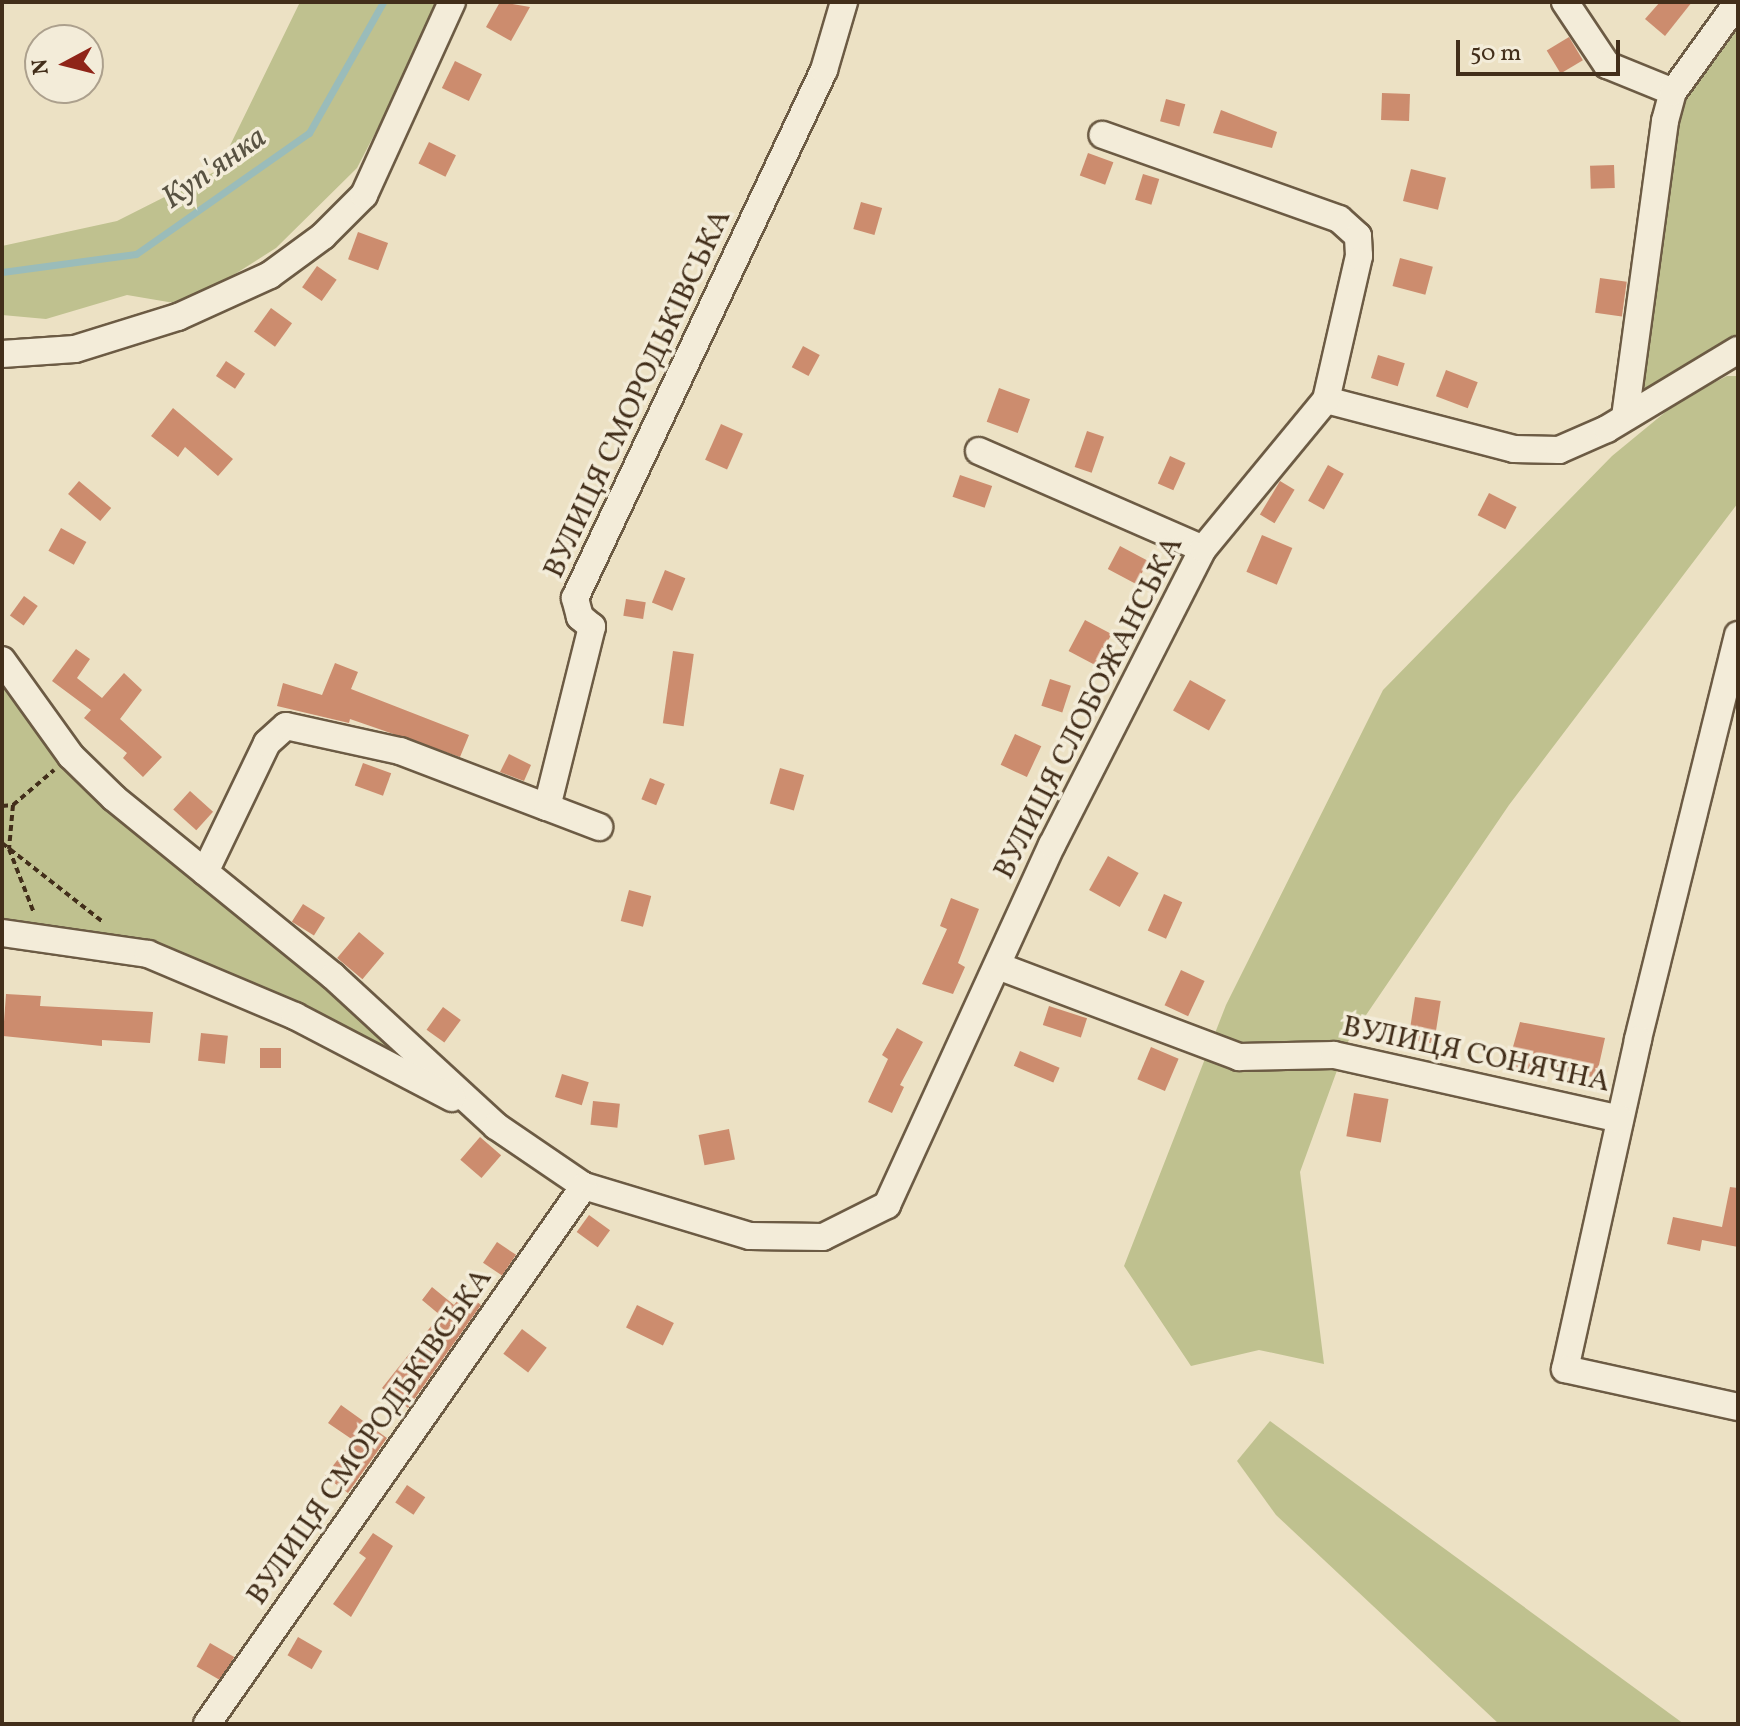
<!DOCTYPE html>
<meta charset="utf-8">
<style>
body{margin:0}
#map{position:relative;width:1740px;height:1726px;overflow:hidden;background:#ece1c4;font-family:Vollkorn,serif}
div>[style]{position:absolute}
[style*='--x']{left:calc(var(--x)*1px);top:calc(var(--y)*1px);width:calc(var(--w)*1px);rotate:calc(var(--a)*1deg)}
.green>*{inset:0;background:#bfc18f}
.stream>*{height:7px;margin:-3.5px;padding:0 3.5px;transform-origin:3.5px;border-radius:3.5px;background:#9abcba}
.building>*{inset:0;background:#cc8c6e;transform-origin:0 0}
.path>*{height:4px;margin-top:-2px;transform-origin:0;background:repeating-linear-gradient(90deg,#422e1a 0 6px,transparent 0 10px)}
.roads{filter:drop-shadow(2px 0 #6c5b44) drop-shadow(-2px 0 #6c5b44) drop-shadow(0 2px #6c5b44) drop-shadow(0 -2px #6c5b44)}
.minor>*{height:26px;margin:-13px;padding:0 13px;transform-origin:13px;border-radius:13px;background:#f3ecd9}
span{translate:-50% -50%;white-space:nowrap;text-align:center;line-height:1.15;-webkit-text-stroke:7px #f3ecd9;paint-order:stroke}
.street-label{font-size:30px;color:#422e1a}
.water-label{font-size:32px;color:#585242;font-style:italic}
.frame{position:absolute;inset:0;border:4px solid #422e1a;pointer-events:none}
.north{position:absolute;left:24px;top:24px;width:80px;height:80px;box-sizing:border-box;background:#f3ecd9;border:2px solid #aca08d;border-radius:50%;rotate:263deg;font-size:22px;font-weight:700;line-height:32px;text-align:center;color:#422e1a}
.north::after{content:'';display:block;margin:auto;width:28px;height:36px;background:#8f2418;clip-path:polygon(50% 0,100% 100%,50% 72%,0 100%)}
.scale{position:absolute;left:1456px;top:40px;width:164px;height:36px;box-sizing:border-box;border:4px solid #422e1a;border-top:0;padding-left:10px;font-size:24px;line-height:28px;white-space:nowrap;color:#422e1a;-webkit-text-stroke:6px #f3ecd9;paint-order:stroke}
</style>
<div id="map">
<div class="green">
<div style="clip-path:polygon(300px 2px,443px 2px,357px 168px,276px 248px,186px 305px,127px 295px,46px 319px,2px 315px,2px 246px,117px 221px,218px 170px)"></div>
<div style="clip-path:polygon(1738px 2px,1738px 352px,1627px 404px,1673px 92px)"></div>
<div style="clip-path:polygon(1727px 376px,1738px 376px,1738px 503px,1509px 805px,1347px 1043px,1300px 1172px,1324px 1364px,1259px 1350px,1191px 1366px,1124px 1266px,1226px 1005px,1383px 690px,1612px 456px,1680px 400px)"></div>
<div style="clip-path:polygon(2px 660px,71px 756px,487px 1117px,158px 958px,2px 945px)"></div>
<div style="clip-path:polygon(1270px 1421px,1684px 1724px,1499px 1724px,1276px 1515px,1237px 1461px)"></div>
</div>
<div class="stream">
<div style="--x:2;--y:272;--w:135;--a:-7.7"></div>
<div style="--x:136;--y:254;--w:211;--a:-35"></div>
<div style="--x:309;--y:133;--w:150;--a:-60.5"></div>
</div>
<div class="building">
<div style="clip-path:polygon(500px 2px,530px 7px,511px 41px,486px 27px)"></div>
<div style="clip-path:polygon(1660px 2px,1692px 2px,1665px 36px,1645px 19px)"></div>
<div style="left:1569px;top:37px;width:27px;height:26px;rotate:59deg"></div>
<div style="left:455px;top:61px;width:30px;height:30px;rotate:26deg"></div>
<div style="left:1382px;top:93px;width:28px;height:27px;rotate:2deg"></div>
<div style="left:1166px;top:99px;width:20px;height:23px;rotate:15deg"></div>
<div style="clip-path:polygon(1221px 110px,1277px 132px,1272px 148px,1213px 133px)"></div>
<div style="left:429px;top:142px;width:30px;height:24px;rotate:26deg"></div>
<div style="left:1088px;top:153px;width:27px;height:24px;rotate:20deg"></div>
<div style="left:1614px;top:165px;width:23px;height:24px;rotate:88deg"></div>
<div style="left:1411px;top:169px;width:36px;height:33px;rotate:14deg"></div>
<div style="left:1143px;top:174px;width:17px;height:27px;rotate:17deg"></div>
<div style="left:861px;top:202px;width:22px;height:28px;rotate:16deg"></div>
<div style="left:358px;top:232px;width:32px;height:29px;rotate:20deg"></div>
<div style="left:1400px;top:258px;width:34px;height:29px;rotate:15deg"></div>
<div style="left:317px;top:266px;width:24px;height:26px;rotate:35deg"></div>
<div style="left:1600px;top:278px;width:27px;height:35px;rotate:8deg"></div>
<div style="left:271px;top:308px;width:26px;height:29px;rotate:36deg"></div>
<div style="left:803px;top:346px;width:19px;height:24px;rotate:28deg"></div>
<div style="left:1378px;top:355px;width:28px;height:24px;rotate:17deg"></div>
<div style="left:226px;top:361px;width:23px;height:18px;rotate:34deg"></div>
<div style="left:1446px;top:370px;width:34px;height:28px;rotate:21deg"></div>
<div style="left:999px;top:388px;width:33px;height:36px;rotate:20deg"></div>
<div style="clip-path:polygon(173px 408px,233px 459px,218px 476px,185px 447px,178px 457px,151px 436px)"></div>
<div style="left:721px;top:424px;width:24px;height:39px;rotate:24deg"></div>
<div style="left:1087px;top:431px;width:18px;height:38px;rotate:19deg"></div>
<div style="left:1170px;top:456px;width:17px;height:30px;rotate:24deg"></div>
<div style="left:1328px;top:465px;width:18px;height:41px;rotate:29deg"></div>
<div style="left:960px;top:475px;width:34px;height:23px;rotate:19deg"></div>
<div style="left:79px;top:481px;width:42px;height:17px;rotate:40deg"></div>
<div style="left:1280px;top:481px;width:17px;height:39px;rotate:31deg"></div>
<div style="left:1489px;top:493px;width:31px;height:25px;rotate:27deg"></div>
<div style="left:61px;top:528px;width:29px;height:26px;rotate:29deg"></div>
<div style="left:1262px;top:535px;width:33px;height:40px;rotate:23deg"></div>
<div style="left:1120px;top:546px;width:32px;height:26px;rotate:28deg"></div>
<div style="left:665px;top:570px;width:22px;height:35px;rotate:22deg"></div>
<div style="left:24px;top:596px;width:17px;height:24px;rotate:36deg"></div>
<div style="left:626px;top:599px;width:20px;height:17px;rotate:9deg"></div>
<div style="left:1085px;top:620px;width:30px;height:35px;rotate:28deg"></div>
<div style="clip-path:polygon(76px 649px,90px 659px,77px 678px,102px 698px,124px 673px,142px 690px,120px 719px,162px 757px,143px 777px,123px 758px,127px 753px,84px 718px,91px 710px,52px 681px)"></div>
<div style="left:673px;top:651px;width:21px;height:73px;rotate:8deg"></div>
<div style="clip-path:polygon(335px 663px,358px 672px,351px 689px,469px 735px,460px 757px,350px 719px,349px 723px,277px 706px,283px 683px,322px 695px)"></div>
<div style="left:1050px;top:679px;width:22px;height:28px;rotate:18deg"></div>
<div style="left:1190px;top:680px;width:41px;height:35px;rotate:29deg"></div>
<div style="left:1015px;top:734px;width:29px;height:34px;rotate:25deg"></div>
<div style="clip-path:polygon(509px 754px,531px 765px,524px 781px,500px 772px)"></div>
<div style="left:363px;top:763px;width:30px;height:24px;rotate:20deg"></div>
<div style="left:780px;top:768px;width:25px;height:37px;rotate:16deg"></div>
<div style="left:650px;top:778px;width:16px;height:23px;rotate:22deg"></div>
<div style="left:190px;top:791px;width:31px;height:25px;rotate:42deg"></div>
<div style="left:1108px;top:856px;width:35px;height:39px;rotate:29deg"></div>
<div style="left:629px;top:890px;width:23px;height:32px;rotate:15deg"></div>
<div style="left:1164px;top:894px;width:20px;height:40px;rotate:24deg"></div>
<div style="clip-path:polygon(951px 898px,979px 909px,958px 963px,965px 967px,953px 994px,922px 984px,947px 929px,940px 926px)"></div>
<div style="left:303px;top:904px;width:26px;height:21px;rotate:32deg"></div>
<div style="left:359px;top:932px;width:33px;height:34px;rotate:40deg"></div>
<div style="left:1181px;top:970px;width:26px;height:39px;rotate:25deg"></div>
<div style="clip-path:polygon(6px 994px,41px 996px,40px 1006px,153px 1012px,150px 1043px,102px 1040px,102px 1046px,3px 1036px)"></div>
<div style="left:1415px;top:997px;width:26px;height:43px;rotate:9deg"></div>
<div style="left:1049px;top:1006px;width:40px;height:20px;rotate:18deg"></div>
<div style="left:443px;top:1007px;width:22px;height:28px;rotate:36deg"></div>
<div style="clip-path:polygon(1520px 1022px,1605px 1038px,1596px 1078px,1534px 1064px,1531px 1075px,1507px 1068px)"></div>
<div style="clip-path:polygon(897px 1028px,923px 1042px,900px 1085px,904px 1087px,892px 1113px,868px 1102px,888px 1059px,882px 1055px)"></div>
<div style="left:201px;top:1033px;width:27px;height:28px;rotate:6deg"></div>
<div style="left:1151px;top:1047px;width:30px;height:35px;rotate:23deg"></div>
<div style="left:260px;top:1048px;width:21px;height:20px"></div>
<div style="left:1020px;top:1051px;width:43px;height:16px;rotate:23deg"></div>
<div style="left:562px;top:1074px;width:28px;height:24px;rotate:17deg"></div>
<div style="left:1354px;top:1093px;width:35px;height:44px;rotate:10deg"></div>
<div style="left:593px;top:1101px;width:27px;height:24px;rotate:6deg"></div>
<div style="left:729px;top:1129px;width:31px;height:31px;rotate:79deg"></div>
<div style="left:480px;top:1137px;width:28px;height:30px;rotate:41deg"></div>
<div style="clip-path:polygon(1730px 1187px,1738px 1188px,1738px 1247px,1702px 1240px,1700px 1251px,1667px 1244px,1673px 1217px,1722px 1227px)"></div>
<div style="left:589px;top:1215px;width:26px;height:21px;rotate:36deg"></div>
<div style="left:497px;top:1242px;width:23px;height:25px;rotate:34deg"></div>
<div style="clip-path:polygon(432px 1287px,454px 1305px,464px 1292px,481px 1305px,408px 1408px,382px 1388px,440px 1315px,422px 1300px)"></div>
<div style="left:637px;top:1305px;width:41px;height:25px;rotate:26deg"></div>
<div style="left:522px;top:1329px;width:31px;height:31px;rotate:37deg"></div>
<div style="clip-path:polygon(341px 1405px,387px 1438px,348px 1493px,325px 1476px,353px 1440px,328px 1423px)"></div>
<div style="left:407px;top:1485px;width:22px;height:21px;rotate:34deg"></div>
<div style="clip-path:polygon(373px 1533px,393px 1546px,351px 1617px,333px 1604px,366px 1558px,359px 1553px)"></div>
<div style="left:298px;top:1637px;width:28px;height:21px;rotate:30deg"></div>
<div style="left:210px;top:1643px;width:28px;height:27px;rotate:30deg"></div>
</div>
<div class="path">
<div style="--x:13;--y:805;--w:44;--a:95.2"></div>
<div style="--x:9;--y:849;--w:69;--a:68.7"></div>
<div style="--x:2;--y:806;--w:11;--a:-5"></div>
<div style="--x:13;--y:805;--w:54;--a:-40.5"></div>
<div style="--x:2;--y:843;--w:128;--a:38"></div>
</div>
<div class="roads">
<div class="minor">
<div style="--x:1565;--y:2;--w:76;--a:56.3"></div>
<div style="--x:1607;--y:65;--w:71;--a:22.2"></div>
<div style="--x:2;--y:354;--w:73;--a:-3.9"></div>
<div style="--x:75;--y:349;--w:108;--a:-17.3"></div>
<div style="--x:178;--y:317;--w:101;--a:-24.5"></div>
<div style="--x:270;--y:275;--w:66;--a:-36.3"></div>
<div style="--x:323;--y:236;--w:58;--a:-45"></div>
<div style="--x:364;--y:195;--w:212;--a:-65.5"></div>
<div style="--x:1326;--y:400;--w:194;--a:14.6"></div>
<div style="--x:1514;--y:449;--w:45;--a:1.3"></div>
<div style="--x:1559;--y:450;--w:52;--a:-23.6"></div>
<div style="--x:1607;--y:429;--w:153;--a:-31.1"></div>
<div style="--x:1625;--y:417;--w:299;--a:-82.3"></div>
<div style="--x:1665;--y:121;--w:30;--a:-75"></div>
<div style="--x:1673;--y:92;--w:111;--a:-54.2"></div>
<div style="--x:979;--y:451;--w:244;--a:23.6"></div>
<div style="--x:1738;--y:635;--w:417;--a:103.9"></div>
<div style="--x:1638;--y:1040;--w:337;--a:102.5"></div>
<div style="--x:1565;--y:1369;--w:177;--a:12.4"></div>
<div style="--x:2;--y:660;--w:118;--a:54.3"></div>
<div style="--x:71;--y:756;--w:60;--a:44.3"></div>
<div style="--x:114;--y:798;--w:282;--a:39.1"></div>
<div style="--x:333;--y:976;--w:222;--a:42.6"></div>
<div style="--x:496;--y:1126;--w:107;--a:34.3"></div>
<div style="--x:584;--y:1186;--w:173;--a:16.8"></div>
<div style="--x:750;--y:1236;--w:73;--a:0.8"></div>
<div style="--x:823;--y:1237;--w:72;--a:-26.6"></div>
<div style="--x:887;--y:1205;--w:396;--a:-65.4"></div>
<div style="--x:1052;--y:845;--w:332;--a:-63"></div>
<div style="--x:1203;--y:549;--w:193;--a:-50.5"></div>
<div style="--x:1326;--y:400;--w:148;--a:-77.1"></div>
<div style="--x:1359;--y:256;--w:20;--a:-93"></div>
<div style="--x:1358;--y:236;--w:25;--a:-138"></div>
<div style="--x:1339;--y:219;--w:251;--a:-160.4"></div>
<div style="--x:547;--y:807;--w:56;--a:21"></div>
<div style="--x:205;--y:872;--w:143;--a:-64.3"></div>
<div style="--x:267;--y:743;--w:25;--a:-42"></div>
<div style="--x:286;--y:726;--w:117;--a:12.4"></div>
<div style="--x:400;--y:751;--w:157;--a:20.9"></div>
<div style="--x:547;--y:807;--w:186;--a:-76"></div>
<div style="--x:592;--y:627;--w:16;--a:-140"></div>
<div style="--x:580;--y:617;--w:20;--a:-105"></div>
<div style="--x:575;--y:598;--w:584;--a:-64.75"></div>
<div style="--x:824;--y:70;--w:71;--a:-73.6"></div>
<div style="--x:2;--y:933;--w:148;--a:8.2"></div>
<div style="--x:148;--y:954;--w:160;--a:22.9"></div>
<div style="--x:295;--y:1016;--w:177;--a:27.6"></div>
<div style="--x:998;--y:966;--w:258;--a:20.7"></div>
<div style="--x:1239;--y:1057;--w:95;--a:-1.2"></div>
<div style="--x:1334;--y:1055;--w:293;--a:12.6"></div>
<div style="--x:207;--y:1724;--w:657;--a:-54.98"></div>
</div>
</div>
<div class="street-label">
<span style="left:638px;top:394px;rotate:-65deg">ВУЛИЦЯ СМОРОДЬКІВСЬКА</span>
<span style="left:1089px;top:708px;rotate:-63deg">ВУЛИЦЯ СЛОБОЖАНСЬКА</span>
<span style="left:1476px;top:1055px;rotate:12deg">ВУЛИЦЯ СОНЯЧНА</span>
<span style="left:370px;top:1437px;rotate:-55deg">ВУЛИЦЯ СМОРОДЬКІВСЬКА</span>
</div>
<div class="water-label">
<span style="left:215px;top:169px;rotate:-35deg">Куп'янка</span>
</div>
<div class="frame"></div>
<div class="north">N</div>
<div class="scale">50 m</div>
</div>
